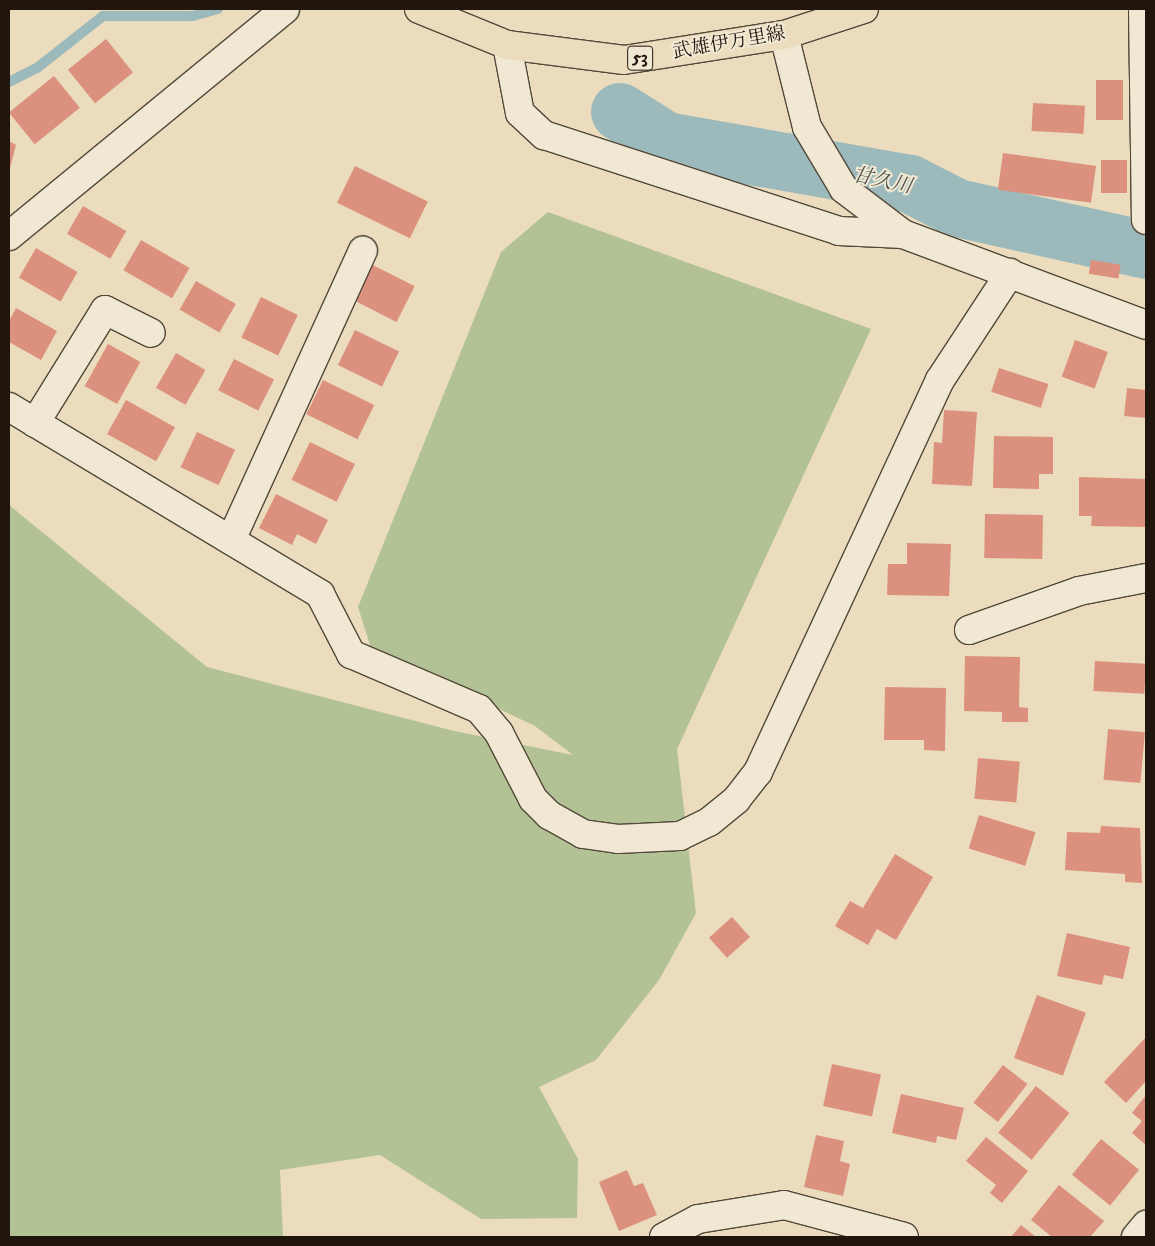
<!DOCTYPE html>
<meta charset="utf-8">
<style>
body{margin:0}
#map{position:relative;width:1155px;height:1246px;overflow:hidden;background:#eadcbc;font-family:"IM FELL DW Pica","Noto Serif JP",serif}
div>[style]{position:absolute}
[style*='--x']{left:calc(var(--x)*1px);top:calc(var(--y)*1px);width:calc(var(--w)*1px);rotate:calc(var(--a)*1deg)}
.green>*{inset:0;background:#b2c294}
.stream>*{height:10px;margin:-5px;padding:0 5px;transform-origin:5px;border-radius:5px;background:#9cb9bb}
.river>*{height:58px;margin:-29px;padding:0 29px;transform-origin:29px;border-radius:29px;background:#9cb9bb}
.building>*{inset:0;background:#dc917e;transform-origin:0 0}
.roads{filter:drop-shadow(1px 0 #52483a) drop-shadow(-1px 0 #52483a) drop-shadow(0 1px #52483a) drop-shadow(0 -1px #52483a)}
.minor>*{height:28px;margin:-14px;padding:0 14px;transform-origin:14px;border-radius:14px;background:#f1e8d3}
.primary>*{height:28px;margin:-14px;padding:0 14px;transform-origin:14px;border-radius:14px;background:#eadcbc}
span{translate:-50% -50%;white-space:nowrap;text-align:center;line-height:1.15;-webkit-text-stroke:4px #f1e8d3;paint-order:stroke}
.shield-label span{padding:1px 4px;background:#f1e8d3;border:1px solid;border-radius:4px;-webkit-text-stroke-width:0}
.shield-label{font-size:18px;color:#20160e;font-weight:700}
.street-label{font-size:19px;color:#20160e}
.water-label{font-size:20px;color:#4b4f4b;font-style:italic}
.frame{position:absolute;inset:0;border:10px solid #20160e;pointer-events:none}
</style>
<div id="map">
<div class="green">
<div style="clip-path:polygon(548px 212px,871px 329px,677px 749px,696px 913px,659px 980px,596px 1060px,539px 1087px,578px 1159px,577px 1218px,481px 1219px,380px 1155px,280px 1170px,283px 1237px,9px 1237px,9px 505px,207px 667px,454px 731px,573px 755px,535px 726px,371px 648px,358px 607px,501px 252px)"></div>
</div>
<div class="stream">
<div style="--x:9;--y:82;--w:31;--a:-27"></div>
<div style="--x:37;--y:68;--w:84;--a:-38.2"></div>
<div style="--x:103;--y:16;--w:90;--a:0"></div>
<div style="--x:193;--y:16;--w:26;--a:-16"></div>
</div>
<div class="river">
<div style="--x:620;--y:112;--w:54;--a:32.2"></div>
<div style="--x:666;--y:141;--w:248;--a:10"></div>
<div style="--x:910;--y:184;--w:53;--a:27.1"></div>
<div style="--x:957;--y:208;--w:194;--a:12.5"></div>
</div>
<div class="building">
<div style="left:106px;top:39px;width:43px;height:49px;rotate:51deg"></div>
<div style="left:54px;top:76px;width:41px;height:58px;rotate:51deg"></div>
<div style="left:1096px;top:80px;width:27px;height:40px"></div>
<div style="left:1033px;top:103px;width:52px;height:28px;rotate:3deg"></div>
<div style="clip-path:polygon(9px 141px,16px 145px,9px 172px)"></div>
<div style="left:1003px;top:153px;width:94px;height:37px;rotate:8deg"></div>
<div style="left:1101px;top:160px;width:26px;height:33px"></div>
<div style="left:355px;top:166px;width:81px;height:41px;rotate:26deg"></div>
<div style="left:83px;top:206px;width:50px;height:32px;rotate:30deg"></div>
<div style="left:141px;top:240px;width:56px;height:35px;rotate:30deg"></div>
<div style="left:36px;top:248px;width:48px;height:34px;rotate:30deg"></div>
<div style="left:1091px;top:260px;width:30px;height:14px;rotate:9deg"></div>
<div style="left:371px;top:264px;width:49px;height:40px;rotate:27deg"></div>
<div style="left:196px;top:281px;width:46px;height:33px;rotate:30deg"></div>
<div style="left:261px;top:297px;width:41px;height:45px;rotate:26deg"></div>
<div style="clip-path:polygon(16px 308px,57px 331px,41px 360px,9px 342px,9px 321px)"></div>
<div style="left:355px;top:330px;width:49px;height:39px;rotate:26deg"></div>
<div style="left:1075px;top:340px;width:35px;height:39px;rotate:20deg"></div>
<div style="left:108px;top:344px;width:37px;height:48px;rotate:29deg"></div>
<div style="left:176px;top:353px;width:34px;height:40px;rotate:30deg"></div>
<div style="left:234px;top:359px;width:45px;height:35px;rotate:27deg"></div>
<div style="left:999px;top:368px;width:52px;height:25px;rotate:18deg"></div>
<div style="left:323px;top:380px;width:57px;height:38px;rotate:26deg"></div>
<div style="clip-path:polygon(1127px 388px,1146px 390px,1146px 418px,1124px 416px)"></div>
<div style="left:126px;top:400px;width:56px;height:39px;rotate:29deg"></div>
<div style="clip-path:polygon(944px 410px,977px 412px,972px 486px,932px 484px,934px 442px,942px 443px)"></div>
<div style="left:197px;top:432px;width:42px;height:39px;rotate:25deg"></div>
<div style="clip-path:polygon(994px 436px,1053px 437px,1053px 474px,1039px 474px,1039px 489px,993px 488px)"></div>
<div style="left:310px;top:442px;width:50px;height:42px;rotate:26deg"></div>
<div style="clip-path:polygon(1079px 477px,1146px 479px,1146px 527px,1091px 526px,1092px 516px,1079px 516px)"></div>
<div style="clip-path:polygon(276px 494px,328px 520px,316px 544px,297px 534px,292px 545px,259px 528px)"></div>
<div style="left:985px;top:514px;width:58px;height:44px;rotate:1deg"></div>
<div style="clip-path:polygon(907px 543px,951px 544px,949px 596px,887px 595px,888px 564px,907px 564px)"></div>
<div style="clip-path:polygon(965px 656px,1020px 657px,1019px 707px,1028px 708px,1028px 722px,1002px 722px,1002px 712px,964px 711px)"></div>
<div style="left:1095px;top:661px;width:51px;height:30px;rotate:3deg"></div>
<div style="clip-path:polygon(885px 687px,946px 688px,945px 751px,924px 750px,924px 740px,884px 740px)"></div>
<div style="left:1108px;top:729px;width:37px;height:51px;rotate:5deg"></div>
<div style="left:978px;top:758px;width:42px;height:41px;rotate:5deg"></div>
<div style="left:979px;top:815px;width:59px;height:35px;rotate:17deg"></div>
<div style="clip-path:polygon(1101px 826px,1140px 828px,1142px 883px,1125px 882px,1125px 874px,1065px 870px,1067px 832px,1100px 833px)"></div>
<div style="clip-path:polygon(895px 854px,933px 877px,896px 940px,877px 929px,868px 945px,835px 926px,850px 901px,863px 908px)"></div>
<div style="left:732px;top:917px;width:27px;height:31px;rotate:48deg"></div>
<div style="clip-path:polygon(1067px 933px,1130px 947px,1123px 979px,1104px 975px,1102px 985px,1057px 976px)"></div>
<div style="left:1037px;top:995px;width:52px;height:67px;rotate:20deg"></div>
<div style="clip-path:polygon(1146px 1037px,1146px 1081px,1126px 1103px,1104px 1082px)"></div>
<div style="left:832px;top:1064px;width:50px;height:43px;rotate:12deg"></div>
<div style="left:1003px;top:1065px;width:31px;height:48px;rotate:38deg"></div>
<div style="left:1036px;top:1086px;width:43px;height:60px;rotate:39deg"></div>
<div style="clip-path:polygon(901px 1094px,964px 1108px,956px 1140px,937px 1136px,936px 1143px,892px 1133px)"></div>
<div style="clip-path:polygon(1146px 1095px,1146px 1145px,1132px 1133px,1142px 1121px,1132px 1113px)"></div>
<div style="clip-path:polygon(816px 1135px,844px 1141px,840px 1161px,850px 1164px,843px 1196px,804px 1187px)"></div>
<div style="clip-path:polygon(986px 1137px,1028px 1171px,1002px 1203px,990px 1193px,996px 1185px,966px 1161px)"></div>
<div style="left:1101px;top:1139px;width:49px;height:46px;rotate:39deg"></div>
<div style="clip-path:polygon(627px 1170px,634px 1186px,643px 1183px,657px 1215px,619px 1231px,599px 1182px)"></div>
<div style="clip-path:polygon(1059px 1185px,1104px 1221px,1090px 1237px,1052px 1237px,1031px 1220px)"></div>
<div style="clip-path:polygon(1021px 1225px,1036px 1237px,1011px 1237px)"></div>
</div>
<div class="roads">
<div class="minor">
<div style="--x:1143;--y:9;--w:211;--a:89.2"></div>
<div style="--x:784;--y:35;--w:95;--a:76"></div>
<div style="--x:807;--y:127;--w:72;--a:59.2"></div>
<div style="--x:844;--y:189;--w:74;--a:37.3"></div>
<div style="--x:903;--y:234;--w:259;--a:20.5"></div>
<div style="--x:507;--y:45;--w:69;--a:79.2"></div>
<div style="--x:520;--y:113;--w:33;--a:43"></div>
<div style="--x:544;--y:135;--w:310;--a:18"></div>
<div style="--x:839;--y:231;--w:64;--a:2.7"></div>
<div style="--x:9;--y:236;--w:357;--a:-39.4"></div>
<div style="--x:9;--y:407;--w:363;--a:31"></div>
<div style="--x:320;--y:594;--w:68;--a:62.7"></div>
<div style="--x:351;--y:654;--w:139;--a:23.3"></div>
<div style="--x:479;--y:709;--w:31;--a:50"></div>
<div style="--x:499;--y:733;--w:74;--a:62.7"></div>
<div style="--x:533;--y:799;--w:23;--a:45"></div>
<div style="--x:549;--y:815;--w:39;--a:29"></div>
<div style="--x:583;--y:834;--w:35;--a:8"></div>
<div style="--x:618;--y:839;--w:62;--a:-2.8"></div>
<div style="--x:680;--y:836;--w:32;--a:-26"></div>
<div style="--x:709;--y:822;--w:35;--a:-39"></div>
<div style="--x:736;--y:800;--w:36;--a:-52"></div>
<div style="--x:758;--y:772;--w:432;--a:-65.1"></div>
<div style="--x:940;--y:380;--w:128;--a:-56.8"></div>
<div style="--x:35;--y:423;--w:133;--a:-58.2"></div>
<div style="--x:105;--y:310;--w:51;--a:26.6"></div>
<div style="--x:231;--y:540;--w:318;--a:-65.5"></div>
<div style="--x:969;--y:630;--w:117;--a:-19.5"></div>
<div style="--x:1079;--y:591;--w:68;--a:-11"></div>
<div style="--x:664;--y:1237;--w:38;--a:-28"></div>
<div style="--x:698;--y:1219;--w:87;--a:-9.2"></div>
<div style="--x:784;--y:1205;--w:124;--a:14.9"></div>
<div style="--x:1136;--y:1237;--w:16;--a:-50"></div>
</div>
<div class="primary">
<div style="--x:419;--y:9;--w:95;--a:22.2"></div>
<div style="--x:507;--y:45;--w:118;--a:7.3"></div>
<div style="--x:624;--y:60;--w:162;--a:-8.9"></div>
<div style="--x:784;--y:35;--w:84;--a:-18"></div>
</div>
</div>
<div class="shield-label">
<span style="left:640px;top:58px">53</span>
</div>
<div class="street-label">
<span style="left:729px;top:43px;rotate:-10deg">武雄伊万里線</span>
</div>
<div class="water-label">
<span style="left:882px;top:181px;rotate:12deg">甘久川</span>
</div>
<div class="frame"></div>
</div>
